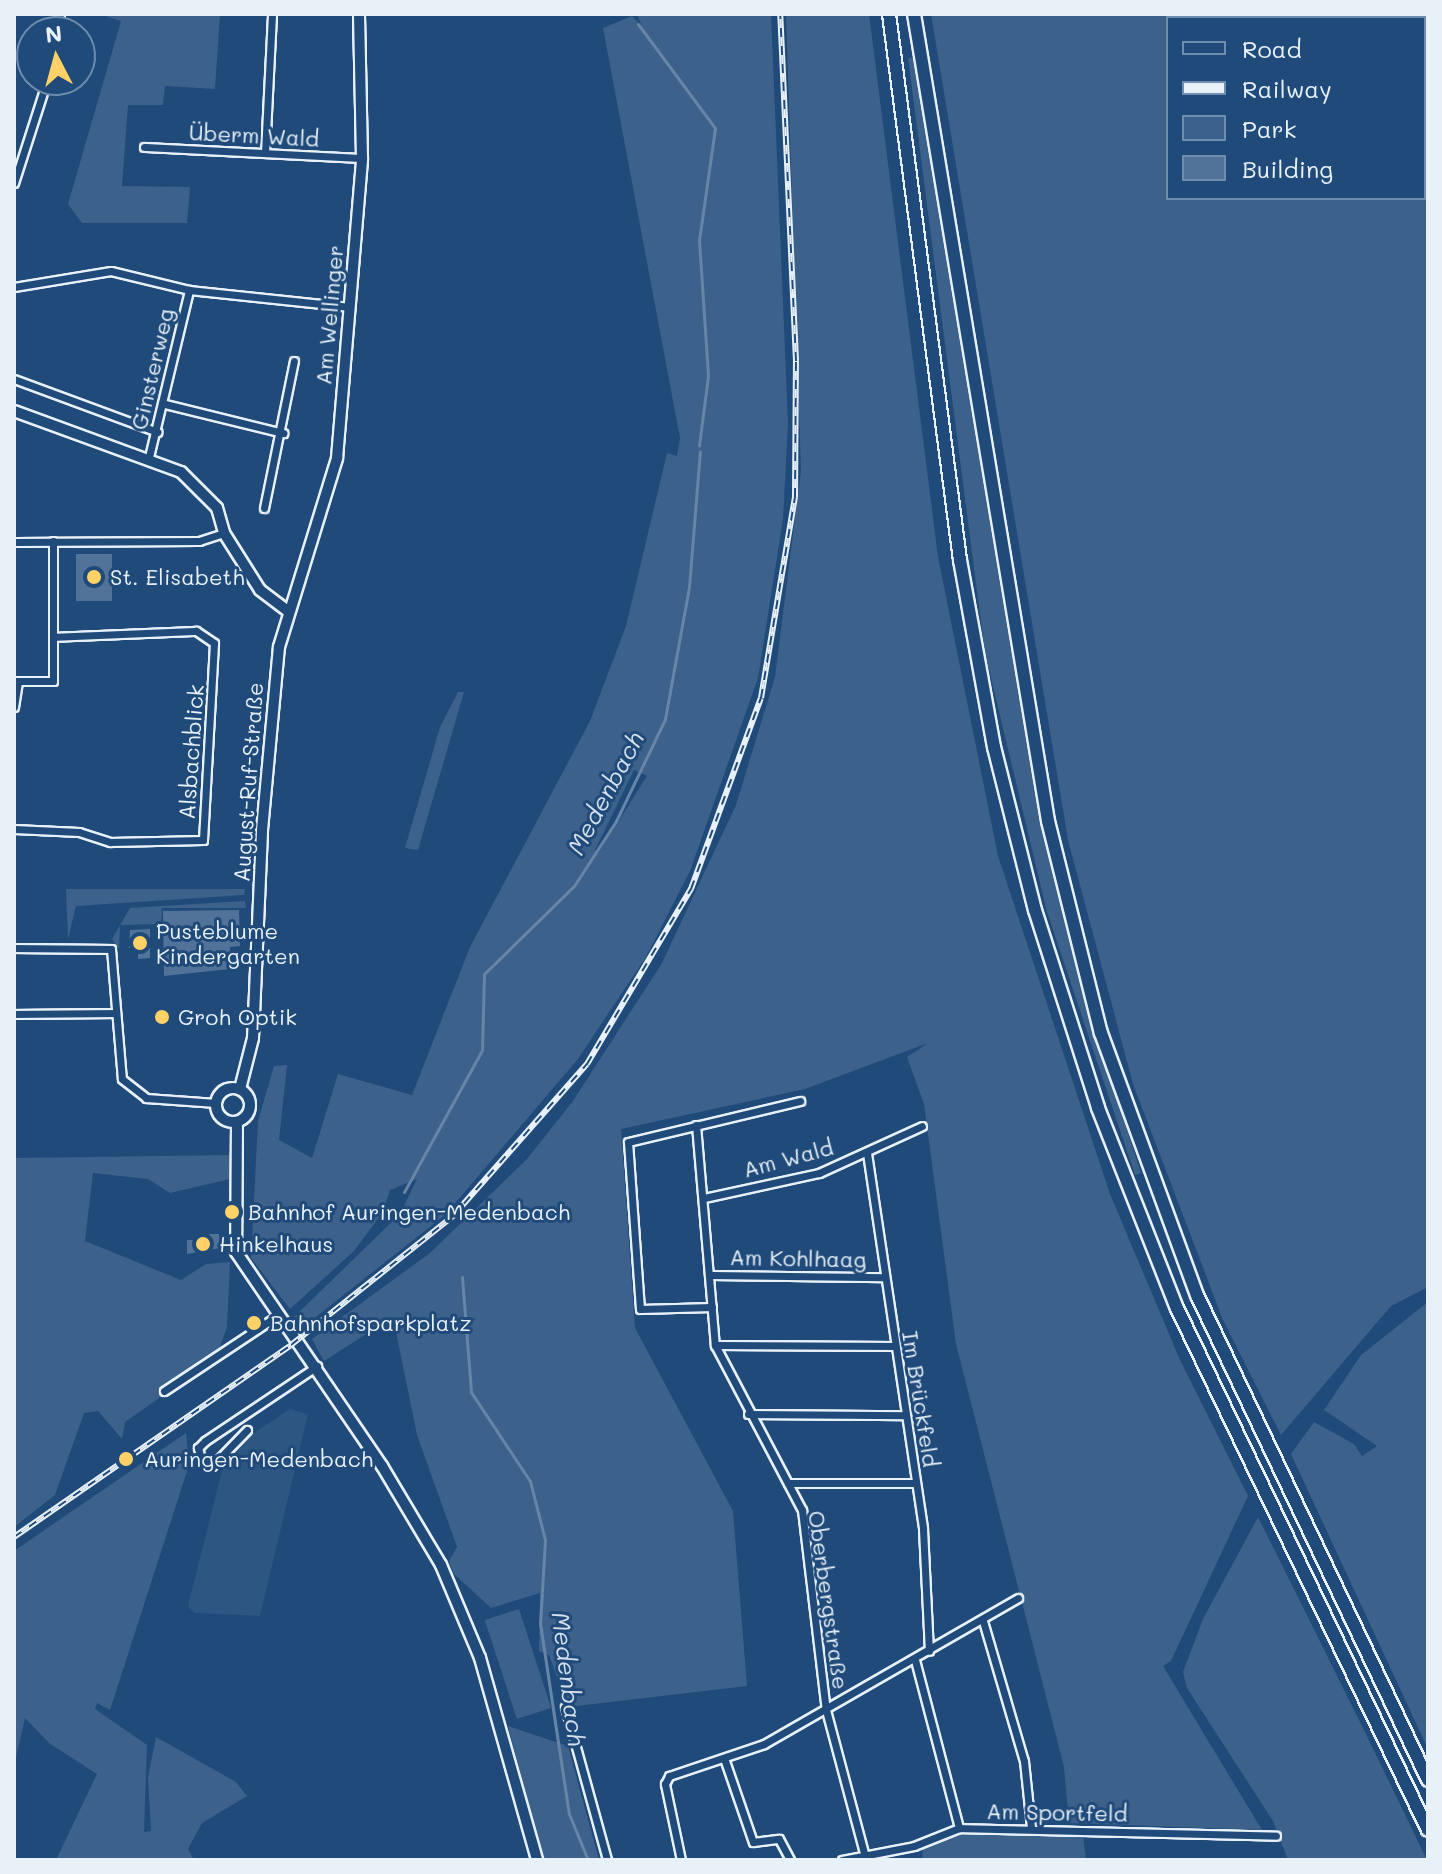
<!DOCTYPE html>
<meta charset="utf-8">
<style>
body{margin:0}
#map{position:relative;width:1442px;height:1874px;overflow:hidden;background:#1f4a7a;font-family:Mali,sans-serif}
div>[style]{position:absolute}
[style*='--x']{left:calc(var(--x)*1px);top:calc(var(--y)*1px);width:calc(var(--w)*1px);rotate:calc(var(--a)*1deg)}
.built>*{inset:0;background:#2e5683}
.green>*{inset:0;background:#3c628c;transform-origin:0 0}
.stream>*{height:3px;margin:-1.5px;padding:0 1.5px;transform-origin:1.5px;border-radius:1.5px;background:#6685a7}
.building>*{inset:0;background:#517399;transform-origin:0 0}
.roads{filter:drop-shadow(2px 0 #e8f1f8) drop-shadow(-2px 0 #e8f1f8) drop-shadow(0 2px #e8f1f8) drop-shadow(0 -2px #e8f1f8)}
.street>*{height:7px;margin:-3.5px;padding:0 3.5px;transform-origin:3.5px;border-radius:3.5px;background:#1f4a7a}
.secondary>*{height:10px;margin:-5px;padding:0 5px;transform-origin:5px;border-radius:5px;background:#1f4a7a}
.secondary>.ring{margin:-5px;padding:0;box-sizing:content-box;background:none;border:10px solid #1f4a7a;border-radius:50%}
.highway>*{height:12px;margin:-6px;padding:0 6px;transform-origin:6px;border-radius:6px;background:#1f4a7a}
.rail>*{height:6px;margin-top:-3px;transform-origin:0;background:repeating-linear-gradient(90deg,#1f4a7a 0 9px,#e8f1f8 0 18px);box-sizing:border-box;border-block:2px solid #e8f1f8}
.dots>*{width:22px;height:22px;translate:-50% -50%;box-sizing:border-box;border:4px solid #1f4a7a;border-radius:50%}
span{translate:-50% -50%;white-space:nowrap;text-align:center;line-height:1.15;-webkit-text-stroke:6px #1f4a7a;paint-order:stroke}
.street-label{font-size:22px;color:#e8f1f8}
.poi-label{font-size:22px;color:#e8f1f8}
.left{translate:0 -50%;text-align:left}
.water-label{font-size:24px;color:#d4e1ec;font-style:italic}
.frame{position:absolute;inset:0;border:16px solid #e8f1f8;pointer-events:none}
.legend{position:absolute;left:1166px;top:16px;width:260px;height:184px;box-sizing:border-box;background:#1f4a7a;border:2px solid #6f8dac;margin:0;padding:10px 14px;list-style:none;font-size:24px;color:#e8f1f8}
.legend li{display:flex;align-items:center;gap:16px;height:40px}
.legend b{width:40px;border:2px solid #6f8dac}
.north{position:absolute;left:16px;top:16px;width:80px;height:80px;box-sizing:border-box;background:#1f4a7a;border:2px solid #6f8dac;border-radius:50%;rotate:354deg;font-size:22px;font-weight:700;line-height:32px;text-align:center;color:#e8f1f8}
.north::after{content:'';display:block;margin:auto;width:28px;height:36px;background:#ffd166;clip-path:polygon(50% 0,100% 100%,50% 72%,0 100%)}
</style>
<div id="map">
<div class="built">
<div style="clip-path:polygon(290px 1409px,308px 1414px,260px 1616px,194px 1613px,188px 1606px,227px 1451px)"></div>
</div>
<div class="green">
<div style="clip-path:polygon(100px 14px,220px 14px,215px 89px,165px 86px,163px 105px,128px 105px,122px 186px,190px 187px,187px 223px,82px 223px,68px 204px,121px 21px)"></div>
<div style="clip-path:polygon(evenodd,637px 14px,771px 14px,788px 423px,783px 519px,758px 678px,690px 871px,646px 957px,578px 1059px,445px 1215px,303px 1327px,294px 1317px,400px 1214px,417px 1179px,390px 1190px,383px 1212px,354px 1251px,290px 1309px,251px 1258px,258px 1121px,274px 1066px,287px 1065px,279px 1140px,312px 1158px,338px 1074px,412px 1095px,470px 947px,590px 721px,626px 626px,667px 453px,677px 456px,680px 438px,603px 28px,632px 16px,642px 27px,637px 14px,634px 770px,647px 776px,599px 852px,595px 850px,634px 770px)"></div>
<div style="clip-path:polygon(786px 14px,869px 14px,938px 557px,998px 856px,1110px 1194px,1180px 1360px,1248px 1496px,1171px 1661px,1163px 1666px,1262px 1830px,1069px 1823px,1064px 1767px,956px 1344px,924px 1104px,907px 1057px,928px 1043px,805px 1089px,621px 1129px,635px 1328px,733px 1511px,747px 1686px,568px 1707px,549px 1655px,539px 1651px,540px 1593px,491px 1608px,454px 1574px,449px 1561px,457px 1547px,417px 1435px,393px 1317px,324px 1361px,312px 1339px,430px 1253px,527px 1159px,573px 1101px,662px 963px,736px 805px,775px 677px,801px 471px)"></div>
<div style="clip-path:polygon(evenodd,931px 14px,1428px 14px,1428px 1287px,1391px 1306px,1281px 1435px,1223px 1320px,1133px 1084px,1068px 840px,931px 14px,1168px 18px,1424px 18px,1424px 198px,1168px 198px,1168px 18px)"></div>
<div style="clip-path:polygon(914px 57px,1040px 821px,1095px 1033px,1141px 1173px,1135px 1175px,1047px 912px,985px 653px,908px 58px)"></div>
<div style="clip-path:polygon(458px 692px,464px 692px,418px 850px,405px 848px,440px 727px)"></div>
<div style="clip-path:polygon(66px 889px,245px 889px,244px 895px,76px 906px,68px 939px)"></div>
<div style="clip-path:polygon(245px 901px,246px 908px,162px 908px,161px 924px,120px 925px,119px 949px,112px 939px,130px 908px)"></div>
<div style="clip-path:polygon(234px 1155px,234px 1178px,170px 1193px,148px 1179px,93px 1173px,85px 1241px,181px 1280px,206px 1264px,230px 1262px,227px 1327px,216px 1358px,125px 1422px,122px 1439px,98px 1411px,84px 1413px,55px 1495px,14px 1527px,14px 1158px)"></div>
<div style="clip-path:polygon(1428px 1302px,1428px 1749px,1291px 1454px,1314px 1422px,1354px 1444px,1362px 1456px,1377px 1446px,1324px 1410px,1361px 1355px)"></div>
<div style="clip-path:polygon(186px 1433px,189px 1465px,110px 1710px,97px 1703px,95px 1709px,147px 1745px,144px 1832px,151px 1831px,148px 1777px,156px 1737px,236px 1782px,247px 1796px,202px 1823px,188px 1849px,194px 1860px,56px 1860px,97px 1774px,49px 1743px,25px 1718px,14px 1766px,14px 1551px)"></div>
<div style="clip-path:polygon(1258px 1517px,1364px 1730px,1427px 1860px,1288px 1860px,1273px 1821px,1187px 1688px,1183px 1672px,1203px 1619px)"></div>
<div style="left:519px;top:1609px;width:104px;height:36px;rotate:72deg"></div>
<div style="clip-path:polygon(508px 1726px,568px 1746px,599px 1860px,543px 1860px)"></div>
<div style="clip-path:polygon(959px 1834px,1083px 1836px,1086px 1860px,922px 1860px,923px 1848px)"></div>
</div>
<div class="stream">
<div style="--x:638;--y:24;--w:129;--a:53.5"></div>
<div style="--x:715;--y:128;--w:113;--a:98.1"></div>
<div style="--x:699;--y:240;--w:136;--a:86.2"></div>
<div style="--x:708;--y:376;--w:70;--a:97.4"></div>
<div style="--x:404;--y:1192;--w:162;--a:-61.2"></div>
<div style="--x:482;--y:1050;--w:76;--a:-88.5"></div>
<div style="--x:484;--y:974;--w:126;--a:-44.4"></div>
<div style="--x:574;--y:886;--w:77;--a:-57.1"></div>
<div style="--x:616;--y:821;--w:113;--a:-64.3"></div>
<div style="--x:665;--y:719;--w:134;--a:-79.7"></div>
<div style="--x:689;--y:587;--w:136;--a:-85.4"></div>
<div style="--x:462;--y:1277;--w:115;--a:85.5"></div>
<div style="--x:471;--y:1392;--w:107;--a:56.5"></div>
<div style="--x:530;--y:1481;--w:61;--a:75.7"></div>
<div style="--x:545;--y:1540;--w:83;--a:93.4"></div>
<div style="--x:540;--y:1623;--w:193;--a:81.4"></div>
<div style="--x:569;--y:1814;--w:50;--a:67.6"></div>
</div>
<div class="building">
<div style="left:76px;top:554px;width:36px;height:47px"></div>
<div style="clip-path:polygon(239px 910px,240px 946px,230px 947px,230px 969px,164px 976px,163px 911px)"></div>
<div style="clip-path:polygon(150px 929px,150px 958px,138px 959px,138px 948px,129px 948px,130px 930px)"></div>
<div style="clip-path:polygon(209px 1234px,219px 1234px,220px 1248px,187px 1254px,187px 1240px,209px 1240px)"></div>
</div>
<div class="roads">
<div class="street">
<div style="--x:57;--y:32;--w:18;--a:-81"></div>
<div style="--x:144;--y:147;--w:218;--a:2.9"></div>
<div style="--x:265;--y:153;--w:139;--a:-87.1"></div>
<div style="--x:14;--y:183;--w:108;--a:-72.2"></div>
<div style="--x:14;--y:287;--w:98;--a:-9.4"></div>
<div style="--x:111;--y:271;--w:80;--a:13.7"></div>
<div style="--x:189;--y:290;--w:162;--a:6"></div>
<div style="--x:14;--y:379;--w:153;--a:20.3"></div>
<div style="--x:165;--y:404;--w:122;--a:13.8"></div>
<div style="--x:149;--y:457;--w:172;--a:-76.5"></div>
<div style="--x:264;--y:508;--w:150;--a:-78.5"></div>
<div style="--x:14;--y:542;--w:185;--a:-0.3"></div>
<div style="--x:199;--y:541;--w:26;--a:-18"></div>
<div style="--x:14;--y:681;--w:39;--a:0"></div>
<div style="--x:53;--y:681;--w:140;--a:-90"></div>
<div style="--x:14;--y:707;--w:26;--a:-81"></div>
<div style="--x:14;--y:829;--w:65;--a:2.6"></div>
<div style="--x:79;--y:832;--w:33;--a:18"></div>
<div style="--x:110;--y:842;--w:93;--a:-1.2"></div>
<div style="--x:203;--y:840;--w:197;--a:-86.8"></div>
<div style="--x:214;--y:643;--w:22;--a:-146"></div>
<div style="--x:196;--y:631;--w:142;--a:177.6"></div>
<div style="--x:14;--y:948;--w:97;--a:0.6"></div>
<div style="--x:111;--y:949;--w:130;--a:85.2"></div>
<div style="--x:122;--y:1079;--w:31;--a:38"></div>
<div style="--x:146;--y:1098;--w:70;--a:4.1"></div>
<div style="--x:14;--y:1014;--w:102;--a:-0.6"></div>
<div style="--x:696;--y:1125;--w:221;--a:85.1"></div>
<div style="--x:715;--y:1345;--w:187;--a:62.2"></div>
<div style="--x:802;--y:1510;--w:201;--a:83.2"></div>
<div style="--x:826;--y:1710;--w:155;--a:75.1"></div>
<div style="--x:867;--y:1153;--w:380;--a:81.5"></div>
<div style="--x:923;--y:1529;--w:122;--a:87.2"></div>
<div style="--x:704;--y:1198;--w:118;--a:-12.3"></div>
<div style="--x:819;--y:1173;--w:113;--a:-24.5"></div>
<div style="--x:711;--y:1275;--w:174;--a:0.7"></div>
<div style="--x:712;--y:1307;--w:72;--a:178.4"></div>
<div style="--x:640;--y:1309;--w:167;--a:-94.1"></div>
<div style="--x:628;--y:1142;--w:177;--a:-13.4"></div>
<div style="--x:715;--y:1345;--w:180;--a:0.3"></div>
<div style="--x:164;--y:1391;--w:139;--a:-33.6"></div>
<div style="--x:748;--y:1414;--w:158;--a:0.4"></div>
<div style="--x:247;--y:1430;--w:50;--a:134.2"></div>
<div style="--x:212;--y:1466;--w:11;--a:-158"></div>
<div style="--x:202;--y:1462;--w:15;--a:-106"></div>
<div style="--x:198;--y:1448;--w:10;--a:-45"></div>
<div style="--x:205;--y:1441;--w:135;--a:-33.8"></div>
<div style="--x:788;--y:1483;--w:128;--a:0"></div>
<div style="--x:983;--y:1621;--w:146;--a:73.7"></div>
<div style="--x:1024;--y:1761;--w:67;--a:84"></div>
<div style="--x:915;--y:1660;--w:174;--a:75.3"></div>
<div style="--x:565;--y:1707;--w:159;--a:74.6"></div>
<div style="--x:724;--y:1758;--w:89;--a:71"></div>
<div style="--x:753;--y:1842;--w:26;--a:-7"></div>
<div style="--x:779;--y:1839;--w:24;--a:62"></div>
<div style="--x:681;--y:1860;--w:78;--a:-101.9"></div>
<div style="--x:665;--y:1784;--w:9;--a:-63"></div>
<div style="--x:669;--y:1776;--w:100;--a:-18.6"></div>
<div style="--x:764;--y:1744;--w:293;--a:-29.9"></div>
<div style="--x:842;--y:1860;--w:73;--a:-11"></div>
<div style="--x:914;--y:1846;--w:48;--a:-21.8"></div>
<div style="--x:959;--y:1828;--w:317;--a:1.4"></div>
</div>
<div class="secondary">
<div style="--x:14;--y:411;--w:178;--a:20.1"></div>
<div style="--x:181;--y:472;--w:51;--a:45"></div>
<div style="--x:217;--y:508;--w:26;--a:74"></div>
<div style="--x:224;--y:533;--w:67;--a:57.7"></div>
<div style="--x:260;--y:590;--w:36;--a:37"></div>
<div class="ring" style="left:216px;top:1088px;width:24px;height:24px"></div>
<div style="--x:240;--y:1089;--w:53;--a:-75.7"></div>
<div style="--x:253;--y:1038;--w:208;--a:-87.5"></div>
<div style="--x:262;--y:830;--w:184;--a:-84.7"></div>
<div style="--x:279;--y:647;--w:198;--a:-72.9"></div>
<div style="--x:337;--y:458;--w:301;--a:-85.2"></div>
<div style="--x:362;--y:158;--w:144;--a:-91.2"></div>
<div style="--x:237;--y:1122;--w:130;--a:90.4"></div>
<div style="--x:236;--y:1252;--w:259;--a:55.7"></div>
<div style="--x:382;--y:1466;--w:115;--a:59.2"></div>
<div style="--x:441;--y:1565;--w:101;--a:67.2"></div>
<div style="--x:480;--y:1658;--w:210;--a:74.2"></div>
</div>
<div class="highway">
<div style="--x:889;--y:14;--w:551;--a:82.59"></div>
<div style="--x:960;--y:560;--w:190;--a:79.7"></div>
<div style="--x:994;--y:747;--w:168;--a:75.9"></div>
<div style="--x:1035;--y:910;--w:208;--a:72.3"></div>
<div style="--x:1098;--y:1108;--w:213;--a:68.5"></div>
<div style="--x:1176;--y:1306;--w:581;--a:64.32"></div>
<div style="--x:914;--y:14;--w:818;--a:80.57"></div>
<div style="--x:1048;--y:821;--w:219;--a:76"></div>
<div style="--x:1101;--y:1033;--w:279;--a:69.9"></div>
<div style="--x:1197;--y:1295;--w:537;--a:64.53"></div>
</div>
</div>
<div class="rail">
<div style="--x:14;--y:1537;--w:337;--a:-34.7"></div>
<div style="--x:291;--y:1345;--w:206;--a:-38.5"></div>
<div style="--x:452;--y:1217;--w:204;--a:-48.6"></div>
<div style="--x:587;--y:1064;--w:204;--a:-59.3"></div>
<div style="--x:691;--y:889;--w:203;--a:-69.9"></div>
<div style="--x:761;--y:698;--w:204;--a:-80.4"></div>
<div style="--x:795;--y:497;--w:136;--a:-89.6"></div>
<div style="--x:796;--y:361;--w:347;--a:-92.6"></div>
</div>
<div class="dots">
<div style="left:94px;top:577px;background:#ffd166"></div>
<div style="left:140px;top:943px;background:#ffd166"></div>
<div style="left:162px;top:1017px;background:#ffd166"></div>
<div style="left:232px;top:1212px;background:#ffd166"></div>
<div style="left:203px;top:1244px;background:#ffd166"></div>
<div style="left:254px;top:1323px;background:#ffd166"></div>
<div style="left:126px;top:1459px;background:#ffd166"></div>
</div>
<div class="street-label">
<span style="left:254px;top:135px;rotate:3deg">Überm Wald</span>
<span style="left:329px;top:315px;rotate:-85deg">Am Wellinger</span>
<span style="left:152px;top:369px;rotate:-77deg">Ginsterweg</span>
<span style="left:191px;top:752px;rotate:-86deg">Alsbachblick</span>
<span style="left:248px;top:782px;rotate:-86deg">August-Ruf-Straße</span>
<span style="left:788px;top:1158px;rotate:-15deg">Am Wald</span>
<span style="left:798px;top:1258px;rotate:1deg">Am Kohlhaag</span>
<span style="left:921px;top:1399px;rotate:81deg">Im Brückfeld</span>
<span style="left:829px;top:1600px;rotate:82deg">Oberbergstraße</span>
<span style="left:1057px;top:1812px;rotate:1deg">Am Sportfeld</span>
</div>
<div class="poi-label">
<span class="left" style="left:110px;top:577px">St. Elisabeth</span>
<span class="left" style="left:156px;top:943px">Pusteblume<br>Kindergarten</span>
<span class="left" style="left:178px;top:1017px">Groh Optik</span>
<span class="left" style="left:248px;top:1212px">Bahnhof Auringen-Medenbach</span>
<span class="left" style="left:219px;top:1244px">Hinkelhaus</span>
<span class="left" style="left:270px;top:1323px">Bahnhofsparkplatz</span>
<span class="left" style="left:144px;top:1459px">Auringen-Medenbach</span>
</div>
<div class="water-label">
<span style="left:605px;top:793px;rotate:-62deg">Medenbach</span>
<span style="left:569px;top:1679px;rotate:83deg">Medenbach</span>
</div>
<div class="frame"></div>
<ul class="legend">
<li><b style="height:10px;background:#1f4a7a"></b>Road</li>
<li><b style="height:10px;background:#e8f1f8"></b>Railway</li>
<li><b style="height:22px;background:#3c628c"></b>Park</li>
<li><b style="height:22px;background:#517399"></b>Building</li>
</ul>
<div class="north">N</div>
</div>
